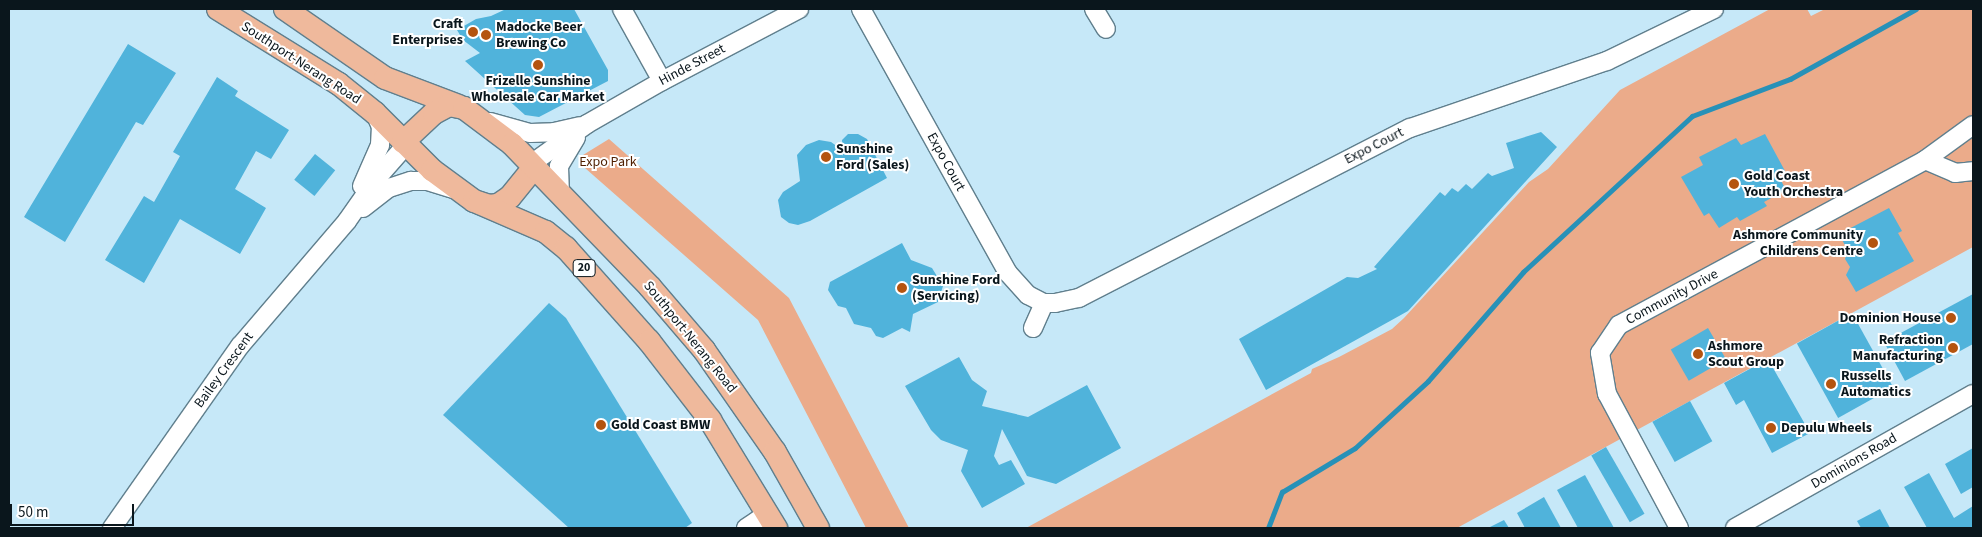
<!DOCTYPE html>
<style>
body{margin:0}
#map{position:relative;width:1982px;height:537px;overflow:hidden;background:#c6e8f8;font-family:"Source Sans 3",sans-serif}
div>[style]{position:absolute}
[style*='--x']{left:calc(var(--x)*1px);top:calc(var(--y)*1px);width:calc(var(--w)*1px);rotate:calc(var(--a)*1deg)}
.green>*{inset:0;background:#ebab8a}
.stream>*{height:5px;margin:-2.5px;padding:0 2.5px;transform-origin:2.5px;border-radius:2.5px;background:#2791b8}
.building>*{inset:0;background:#50b3db;transform-origin:0 0}
.roads{filter:drop-shadow(1px 0 #607f8d) drop-shadow(-1px 0 #607f8d) drop-shadow(0 1px #607f8d) drop-shadow(0 -1px #607f8d)}
.minor>*{height:18px;margin:-9px;padding:0 9px;transform-origin:9px;border-radius:9px;background:#fff}
.major>*{height:22px;margin:-11px;padding:0 11px;transform-origin:11px;border-radius:11px;background:#efb99c}
.dots>*{width:14px;height:14px;translate:-50% -50%;box-sizing:border-box;border:2px solid #fff;border-radius:50%}
span{translate:-50% -50%;white-space:nowrap;text-align:center;line-height:1.15;-webkit-text-stroke:4px #fff;paint-order:stroke}
.shield-label span{padding:1px 4px;background:#fff;border:1px solid;border-radius:4px;-webkit-text-stroke-width:0}
.shield-label{font-size:12px;color:#0a161c;font-weight:700}
.poi-label{font-size:14px;color:#0a161c;font-weight:700}
.right{translate:-100% -50%;text-align:right}
.left{translate:0 -50%;text-align:left}
.street-label{font-size:14px;color:#0a161c}
.park-label{font-size:14px;color:#4f1f00}
.frame{position:absolute;inset:0;border:10px solid #0a161c;pointer-events:none}
.scale{position:absolute;left:10px;top:504px;width:124px;height:22px;box-sizing:border-box;border:2px solid #0a161c;border-top:0;padding-left:6px;font-size:15px;line-height:18px;white-space:nowrap;color:#0a161c;-webkit-text-stroke:4px #fff;paint-order:stroke}
</style>
<div id="map">
<div class="green">
<div style="clip-path:polygon(1770px 9px,1807px 9px,1811px 16px,1825px 9px,1973px 9px,1973px 247px,1457px 528px,1026px 528px,1311px 373px,1312px 369px,1339px 357px,1392px 329px,1404px 318px,1529px 182px,1548px 169px,1620px 90px)"></div>
<div style="clip-path:polygon(609px 139px,789px 298px,909px 528px,866px 528px,758px 320px,585px 168px,582px 162px,583px 155px)"></div>
</div>
<div class="stream">
<div style="--x:1268;--y:528;--w:39;--a:-69"></div>
<div style="--x:1282;--y:492;--w:85;--a:-31.1"></div>
<div style="--x:1355;--y:448;--w:99;--a:-42.5"></div>
<div style="--x:1428;--y:381;--w:145;--a:-48.9"></div>
<div style="--x:1523;--y:272;--w:230;--a:-42.7"></div>
<div style="--x:1692;--y:116;--w:105;--a:-20.7"></div>
<div style="--x:1790;--y:79;--w:144;--a:-29.1"></div>
</div>
<div class="building">
<div style="clip-path:polygon(506px 9px,574px 9px,608px 70px,608px 81px,539px 117px,525px 115px,465px 61px,480px 53px,463px 40px,457px 30px,476px 19px,491px 16px)"></div>
<div style="clip-path:polygon(128px 44px,176px 73px,143px 125px,136px 122px,65px 242px,24px 217px)"></div>
<div style="clip-path:polygon(217px 77px,238px 91px,235px 96px,289px 130px,271px 159px,256px 151px,235px 189px,266px 208px,240px 254px,180px 219px,144px 283px,105px 260px,144px 196px,154px 202px,180px 156px,173px 152px)"></div>
<div style="clip-path:polygon(1541px 132px,1557px 147px,1408px 311px,1266px 390px,1239px 339px,1347px 277px,1358px 278px,1377px 269px,1374px 267px,1440px 192px,1445px 196px,1452px 188px,1458px 192px,1466px 184px,1472px 189px,1488px 173px,1492px 176px,1514px 168px,1506px 143px)"></div>
<div style="clip-path:polygon(848px 134px,858px 134px,867px 139px,887px 178px,810px 221px,798px 225px,789px 223px,781px 217px,778px 200px,783px 192px,800px 181px,797px 155px,806px 145px,819px 140px,831px 142px,838px 147px,843px 156px,842px 140px)"></div>
<div style="clip-path:polygon(1765px 134px,1785px 171px,1778px 175px,1786px 190px,1764px 202px,1767px 206px,1740px 221px,1737px 217px,1719px 228px,1709px 213px,1704px 216px,1681px 177px,1703px 165px,1699px 157px,1736px 138px,1741px 145px)"></div>
<div style="left:315px;top:154px;width:26px;height:33px;rotate:39deg"></div>
<div style="clip-path:polygon(1889px 208px,1902px 231px,1898px 233px,1914px 261px,1856px 292px,1846px 275px,1850px 267px,1845px 259px,1848px 251px,1839px 234px)"></div>
<div style="clip-path:polygon(902px 243px,911px 260px,932px 268px,943px 286px,938px 302px,913px 314px,910px 332px,902px 328px,883px 338px,876px 336px,871px 328px,854px 324px,846px 308px,838px 306px,828px 290px,830px 282px)"></div>
<div style="clip-path:polygon(1973px 294px,1973px 344px,1905px 381px,1884px 342px)"></div>
<div style="clip-path:polygon(549px 303px,566px 318px,692px 523px,685px 528px,569px 528px,443px 415px)"></div>
<div style="left:1852px;top:313px;width:85px;height:63px;rotate:61deg"></div>
<div style="left:1708px;top:328px;width:36px;height:43px;rotate:60deg"></div>
<div style="clip-path:polygon(959px 357px,972px 380px,987px 391px,982px 406px,1028px 417px,1087px 385px,1121px 448px,1056px 484px,1027px 476px,1002px 429px,994px 456px,999px 465px,1011px 460px,1025px 484px,982px 508px,961px 471px,968px 450px,941px 440px,931px 430px,905px 386px)"></div>
<div style="clip-path:polygon(1768px 359px,1810px 433px,1772px 453px,1744px 400px,1736px 405px,1724px 383px)"></div>
<div style="left:1690px;top:401px;width:46px;height:43px;rotate:61deg"></div>
<div style="left:1606px;top:447px;width:77px;height:17px;rotate:60deg"></div>
<div style="clip-path:polygon(1973px 448px,1973px 487px,1961px 494px,1945px 464px)"></div>
<div style="clip-path:polygon(1929px 473px,1954px 518px,1973px 506px,1973px 528px,1927px 528px,1904px 487px)"></div>
<div style="clip-path:polygon(1585px 475px,1614px 528px,1578px 528px,1557px 490px)"></div>
<div style="clip-path:polygon(1544px 497px,1561px 528px,1525px 528px,1517px 513px)"></div>
<div style="clip-path:polygon(1880px 509px,1890px 528px,1861px 528px,1857px 521px)"></div>
<div style="clip-path:polygon(1504px 520px,1509px 528px,1488px 528px)"></div>
</div>
<div class="roads">
<div class="minor">
<div style="--x:622;--y:9;--w:82;--a:60.9"></div>
<div style="--x:861;--y:9;--w:302;--a:60.9"></div>
<div style="--x:1008;--y:273;--w:30;--a:48"></div>
<div style="--x:1028;--y:295;--w:18;--a:27"></div>
<div style="--x:1044;--y:303;--w:11;--a:0"></div>
<div style="--x:1055;--y:303;--w:25;--a:-12"></div>
<div style="--x:1079;--y:298;--w:372;--a:-27.2"></div>
<div style="--x:1410;--y:128;--w:208;--a:-18.8"></div>
<div style="--x:1607;--y:61;--w:119;--a:-25.9"></div>
<div style="--x:1094;--y:9;--w:23;--a:59"></div>
<div style="--x:490;--y:122;--w:41;--a:15.4"></div>
<div style="--x:530;--y:133;--w:24;--a:-2"></div>
<div style="--x:554;--y:132;--w:26;--a:-13"></div>
<div style="--x:1925;--y:160;--w:33;--a:23"></div>
<div style="--x:1955;--y:173;--w:18;--a:-6"></div>
<div style="--x:531;--y:164;--w:69;--a:-35.5"></div>
<div style="--x:587;--y:124;--w:86;--a:-29.8"></div>
<div style="--x:662;--y:81;--w:155;--a:-27.7"></div>
<div style="--x:362;--y:186;--w:45;--a:-66.3"></div>
<div style="--x:380;--y:145;--w:18;--a:-87"></div>
<div style="--x:381;--y:127;--w:15;--a:-113"></div>
<div style="--x:560;--y:195;--w:29;--a:-92"></div>
<div style="--x:559;--y:166;--w:33;--a:-59"></div>
<div style="--x:363;--y:208;--w:33;--a:-38"></div>
<div style="--x:389;--y:188;--w:23;--a:-18"></div>
<div style="--x:411;--y:181;--w:16;--a:0"></div>
<div style="--x:427;--y:181;--w:27;--a:17"></div>
<div style="--x:1033;--y:328;--w:27;--a:-66"></div>
<div style="--x:112;--y:528;--w:223;--a:-54.9"></div>
<div style="--x:240;--y:346;--w:165;--a:-49.4"></div>
<div style="--x:347;--y:221;--w:52;--a:-55.1"></div>
<div style="--x:377;--y:178;--w:44;--a:-48.7"></div>
<div style="--x:746;--y:528;--w:14;--a:-34"></div>
<div style="--x:758;--y:520;--w:16;--a:14"></div>
<div style="--x:774;--y:524;--w:4;--a:90"></div>
<div style="--x:1679;--y:528;--w:152;--a:-118.2"></div>
<div style="--x:1607;--y:394;--w:42;--a:-99.7"></div>
<div style="--x:1600;--y:353;--w:34;--a:-56"></div>
<div style="--x:1619;--y:325;--w:348;--a:-28.3"></div>
<div style="--x:1925;--y:160;--w:59;--a:-36.1"></div>
<div style="--x:1735;--y:528;--w:273;--a:-29.4"></div>
</div>
<div class="major">
<div style="--x:218;--y:9;--w:142;--a:31.8"></div>
<div style="--x:339;--y:84;--w:46;--a:38.9"></div>
<div style="--x:375;--y:113;--w:81;--a:45"></div>
<div style="--x:432;--y:170;--w:52;--a:36.4"></div>
<div style="--x:474;--y:201;--w:16;--a:18"></div>
<div style="--x:489;--y:206;--w:9;--a:-6"></div>
<div style="--x:498;--y:205;--w:14;--a:-34"></div>
<div style="--x:510;--y:197;--w:38;--a:-51"></div>
<div style="--x:285;--y:9;--w:121;--a:34.6"></div>
<div style="--x:385;--y:78;--w:79;--a:20.7"></div>
<div style="--x:403;--y:142;--w:42;--a:-43.1"></div>
<div style="--x:434;--y:113;--w:17;--a:-28"></div>
<div style="--x:449;--y:105;--w:15;--a:11"></div>
<div style="--x:464;--y:108;--w:60;--a:36.9"></div>
<div style="--x:512;--y:144;--w:199;--a:46"></div>
<div style="--x:650;--y:287;--w:83;--a:49.4"></div>
<div style="--x:704;--y:350;--w:124;--a:55.2"></div>
<div style="--x:775;--y:452;--w:87;--a:60.5"></div>
<div style="--x:479;--y:203;--w:73;--a:23.4"></div>
<div style="--x:546;--y:232;--w:26;--a:39"></div>
<div style="--x:566;--y:248;--w:125;--a:48.3"></div>
<div style="--x:649;--y:341;--w:100;--a:52.3"></div>
<div style="--x:710;--y:420;--w:127;--a:58.6"></div>
</div>
</div>
<div class="dots">
<div style="left:473px;top:32px;background:#b4540f"></div>
<div style="left:486px;top:35px;background:#b4540f"></div>
<div style="left:538px;top:65px;background:#b4540f"></div>
<div style="left:826px;top:157px;background:#b4540f"></div>
<div style="left:1734px;top:184px;background:#b4540f"></div>
<div style="left:1873px;top:243px;background:#b4540f"></div>
<div style="left:902px;top:288px;background:#b4540f"></div>
<div style="left:1951px;top:318px;background:#b4540f"></div>
<div style="left:1953px;top:348px;background:#b4540f"></div>
<div style="left:1698px;top:354px;background:#b4540f"></div>
<div style="left:1831px;top:384px;background:#b4540f"></div>
<div style="left:601px;top:425px;background:#b4540f"></div>
<div style="left:1771px;top:428px;background:#b4540f"></div>
</div>
<div class="shield-label">
<span style="left:584px;top:268px">20</span>
</div>
<div class="poi-label">
<span class="right" style="left:463px;top:32px">Craft<br>Enterprises</span>
<span class="left" style="left:496px;top:35px">Madocke Beer<br>Brewing Co</span>
<span style="left:538px;top:89px">Frizelle Sunshine<br>Wholesale Car Market</span>
<span class="left" style="left:836px;top:157px">Sunshine<br>Ford (Sales)</span>
<span class="left" style="left:1744px;top:184px">Gold Coast<br>Youth Orchestra</span>
<span class="right" style="left:1863px;top:243px">Ashmore Community<br>Childrens Centre</span>
<span class="left" style="left:912px;top:288px">Sunshine Ford<br>(Servicing)</span>
<span class="right" style="left:1941px;top:318px">Dominion House</span>
<span class="right" style="left:1943px;top:348px">Refraction<br>Manufacturing</span>
<span class="left" style="left:1708px;top:354px">Ashmore<br>Scout Group</span>
<span class="left" style="left:1841px;top:384px">Russells<br>Automatics</span>
<span class="left" style="left:611px;top:425px">Gold Coast BMW</span>
<span class="left" style="left:1781px;top:428px">Depulu Wheels</span>
</div>
<div class="street-label">
<span style="left:301px;top:63px;rotate:33deg">Southport-Nerang Road</span>
<span style="left:692px;top:65px;rotate:-28deg">Hinde Street</span>
<span style="left:1374px;top:146px;rotate:-27deg">Expo Court</span>
<span style="left:946px;top:162px;rotate:61deg">Expo Court</span>
<span style="left:1672px;top:297px;rotate:-28deg">Community Drive</span>
<span style="left:690px;top:337px;rotate:51deg">Southport-Nerang Road</span>
<span style="left:224px;top:370px;rotate:-54deg">Bailey Crescent</span>
<span style="left:1854px;top:461px;rotate:-30deg">Dominions Road</span>
</div>
<div class="park-label">
<span style="left:608px;top:162px">Expo Park</span>
</div>
<div class="frame"></div>
<div class="scale">50 m</div>
</div>
